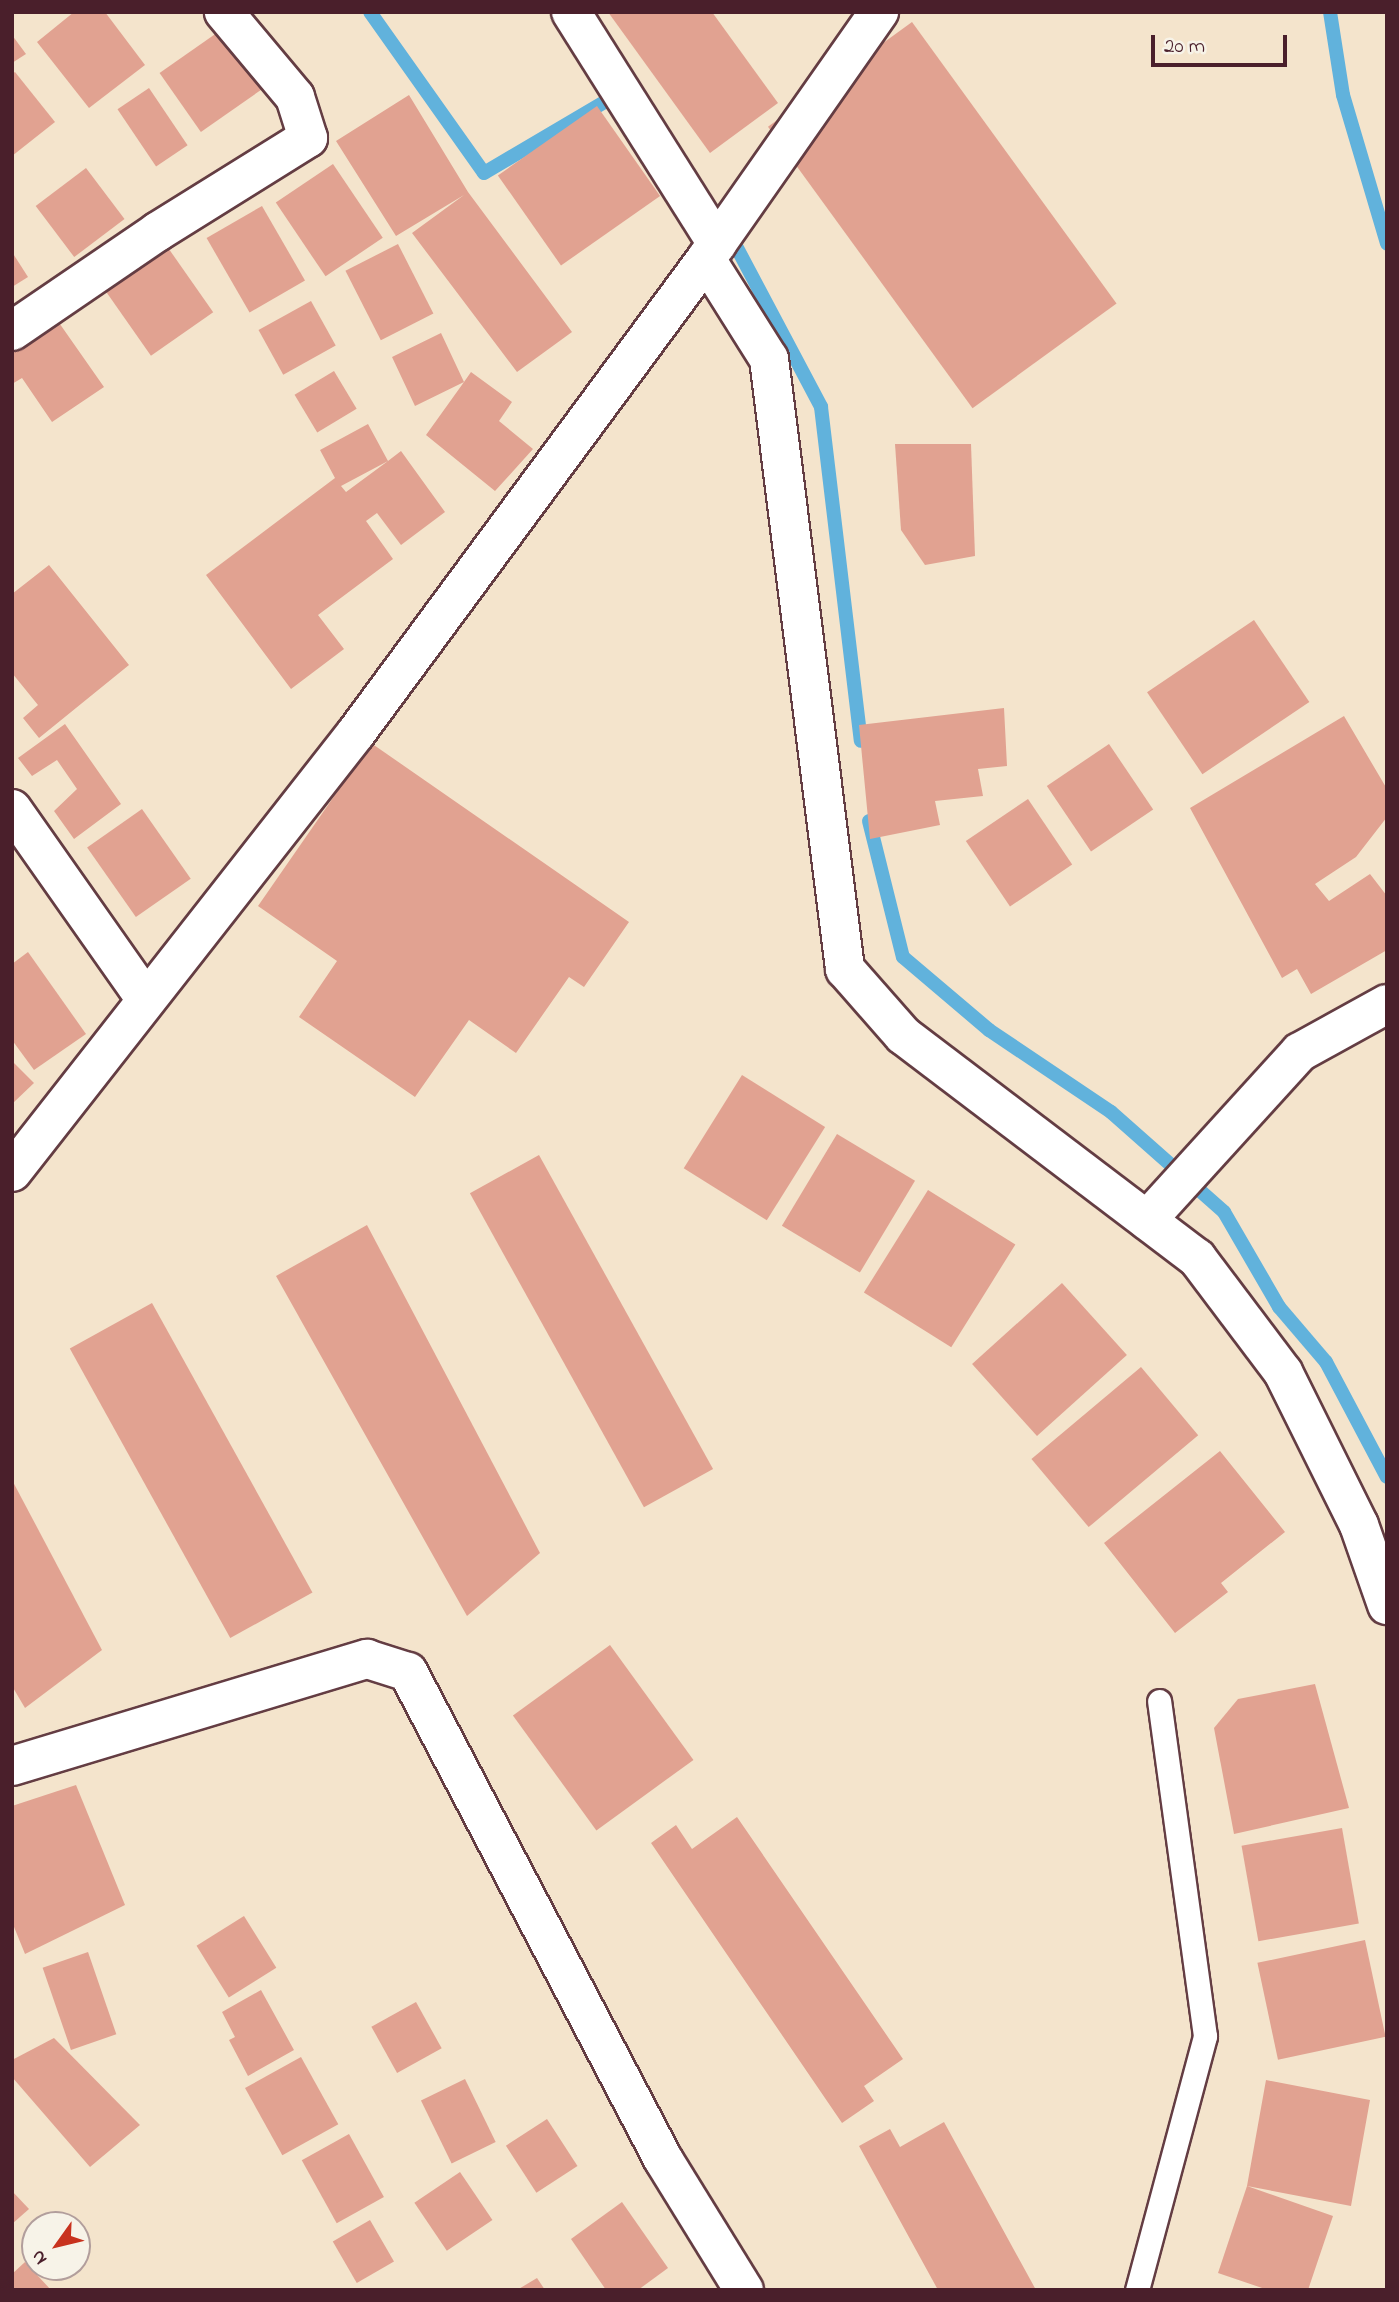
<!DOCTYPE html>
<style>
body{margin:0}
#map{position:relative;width:1399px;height:2302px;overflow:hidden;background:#f4e4cc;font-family:"Indie Flower",sans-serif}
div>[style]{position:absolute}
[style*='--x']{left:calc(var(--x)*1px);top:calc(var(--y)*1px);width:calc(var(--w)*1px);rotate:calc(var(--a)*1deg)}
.stream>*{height:14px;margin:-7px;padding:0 7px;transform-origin:7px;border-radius:7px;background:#61b2dc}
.building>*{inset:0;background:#e1a291;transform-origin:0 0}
.roads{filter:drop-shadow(2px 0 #643d43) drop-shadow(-2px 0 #643d43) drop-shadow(0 2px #643d43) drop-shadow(0 -2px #643d43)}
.service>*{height:23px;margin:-11.5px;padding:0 11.5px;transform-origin:11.5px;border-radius:11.5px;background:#fff}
.minor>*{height:38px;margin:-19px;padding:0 19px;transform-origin:19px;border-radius:19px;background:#fff}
.tertiary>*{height:38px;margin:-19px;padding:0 19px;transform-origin:19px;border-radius:19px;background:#fff}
span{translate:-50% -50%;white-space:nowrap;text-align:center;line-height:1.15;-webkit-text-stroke:5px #f7f3e8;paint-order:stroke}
.frame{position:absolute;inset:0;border:14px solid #4a1f2b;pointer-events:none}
.north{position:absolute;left:21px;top:2211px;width:70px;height:70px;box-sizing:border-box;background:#f7f3e8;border:2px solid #b29e9c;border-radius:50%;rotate:236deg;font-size:19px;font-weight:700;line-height:28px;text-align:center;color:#4a1f2b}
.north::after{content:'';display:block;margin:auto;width:24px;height:32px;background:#c8321e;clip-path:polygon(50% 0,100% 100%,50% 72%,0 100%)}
.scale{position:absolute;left:1151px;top:35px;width:136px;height:32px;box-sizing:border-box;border:4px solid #4a1f2b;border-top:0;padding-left:9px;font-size:21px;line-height:24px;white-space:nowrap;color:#4a1f2b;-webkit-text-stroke:5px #f7f3e8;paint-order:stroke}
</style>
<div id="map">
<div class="stream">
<div style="--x:370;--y:12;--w:197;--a:54.7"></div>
<div style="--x:484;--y:173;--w:158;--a:-30.5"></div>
<div style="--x:1330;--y:12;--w:84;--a:81.1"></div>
<div style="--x:1343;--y:95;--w:155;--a:73.5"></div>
<div style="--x:728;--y:231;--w:199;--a:62.1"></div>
<div style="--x:821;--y:407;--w:336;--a:83.2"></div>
<div style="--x:869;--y:821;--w:140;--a:76"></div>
<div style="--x:903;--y:957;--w:113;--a:40.3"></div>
<div style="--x:989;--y:1030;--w:147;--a:33.9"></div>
<div style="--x:1111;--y:1112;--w:151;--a:41.5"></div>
<div style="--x:1224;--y:1212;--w:110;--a:59.9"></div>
<div style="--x:1279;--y:1307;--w:72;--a:49.5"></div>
<div style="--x:1326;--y:1362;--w:130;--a:62.1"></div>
</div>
<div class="building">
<div style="clip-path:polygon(74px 12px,105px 12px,145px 65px,89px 108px,37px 42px)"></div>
<div style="clip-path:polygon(608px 12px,712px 12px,778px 103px,710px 153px)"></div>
<div style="left:912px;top:22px;width:348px;height:178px;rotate:54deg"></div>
<div style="left:221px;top:30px;width:72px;height:75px;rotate:55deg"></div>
<div style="clip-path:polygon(12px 35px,26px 54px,12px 63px)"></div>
<div style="clip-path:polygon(15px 72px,55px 122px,12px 156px,12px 74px)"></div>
<div style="left:149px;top:88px;width:69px;height:38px;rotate:56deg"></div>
<div style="clip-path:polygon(409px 95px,468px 192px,572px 332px,517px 372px,412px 233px,464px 195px,396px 236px,336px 141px)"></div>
<div style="left:597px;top:106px;width:110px;height:121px;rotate:55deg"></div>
<div style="left:333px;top:164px;width:89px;height:69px;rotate:56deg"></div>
<div style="left:86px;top:168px;width:64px;height:63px;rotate:53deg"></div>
<div style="left:262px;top:206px;width:86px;height:64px;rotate:60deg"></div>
<div style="left:157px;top:232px;width:98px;height:76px;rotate:55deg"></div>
<div style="left:398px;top:244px;width:78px;height:59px;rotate:63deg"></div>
<div style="clip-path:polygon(12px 252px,28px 277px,12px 287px)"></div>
<div style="left:311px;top:301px;width:51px;height:60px;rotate:61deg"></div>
<div style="clip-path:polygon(48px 307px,104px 387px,52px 422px,22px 378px,12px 384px,12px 331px)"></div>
<div style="clip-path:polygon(441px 333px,464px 382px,471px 372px,512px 402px,499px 421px,533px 449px,495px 491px,426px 435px,464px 382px,415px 406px,392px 357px)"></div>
<div style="left:334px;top:371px;width:44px;height:46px;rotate:59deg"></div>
<div style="clip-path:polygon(evenodd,368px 424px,388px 461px,401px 451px,445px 512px,401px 545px,377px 513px,366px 521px,393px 559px,318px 615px,344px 649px,291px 689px,206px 575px,335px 478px,320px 450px,368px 424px,388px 461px,346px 492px,341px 486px,388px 461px)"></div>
<div style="clip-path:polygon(895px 444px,971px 444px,975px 556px,925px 565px,901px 530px)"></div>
<div style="clip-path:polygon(49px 565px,129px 665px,39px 738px,23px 718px,38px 705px,12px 673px,12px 594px)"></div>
<div style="left:1254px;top:620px;width:99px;height:129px;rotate:56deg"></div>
<div style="clip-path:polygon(1004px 708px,1007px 766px,978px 769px,983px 796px,935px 801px,940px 825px,870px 839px,859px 725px)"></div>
<div style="clip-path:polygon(1344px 716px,1387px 789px,1387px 817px,1356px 857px,1315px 884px,1329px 901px,1370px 874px,1387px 896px,1387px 950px,1311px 994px,1297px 969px,1282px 978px,1190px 808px)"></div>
<div style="clip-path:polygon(65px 724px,121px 804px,74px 839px,54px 811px,77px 789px,57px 760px,32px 776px,18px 758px)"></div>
<div style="clip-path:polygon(371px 743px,629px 922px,584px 987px,569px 977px,516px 1053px,469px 1020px,415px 1097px,299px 1017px,337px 961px,258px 906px)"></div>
<div style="left:1109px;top:744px;width:79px;height:75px;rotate:56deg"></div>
<div style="left:1028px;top:799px;width:79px;height:75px;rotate:56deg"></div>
<div style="left:142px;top:809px;width:85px;height:67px;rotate:55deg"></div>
<div style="clip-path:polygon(28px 952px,86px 1034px,34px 1070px,12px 1040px,12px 964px)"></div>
<div style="clip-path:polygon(12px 1061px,34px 1083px,12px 1104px)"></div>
<div style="left:742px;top:1075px;width:98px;height:110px;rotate:32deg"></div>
<div style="left:837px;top:1134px;width:91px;height:107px;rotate:31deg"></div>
<div style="left:539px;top:1155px;width:359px;height:79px;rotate:61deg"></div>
<div style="left:928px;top:1190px;width:103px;height:121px;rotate:32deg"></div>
<div style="clip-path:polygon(367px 1225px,540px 1553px,467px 1616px,276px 1276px)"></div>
<div style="left:1062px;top:1283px;width:97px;height:121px;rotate:48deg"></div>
<div style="left:152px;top:1303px;width:331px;height:94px;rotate:61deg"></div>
<div style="left:1141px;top:1367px;width:89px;height:143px;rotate:50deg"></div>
<div style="clip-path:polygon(1220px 1451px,1285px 1532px,1221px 1583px,1228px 1592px,1175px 1633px,1104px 1543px)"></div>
<div style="clip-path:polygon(12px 1480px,102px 1650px,25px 1708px,12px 1686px)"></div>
<div style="left:610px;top:1645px;width:142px;height:120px;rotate:54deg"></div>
<div style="clip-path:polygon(1315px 1684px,1349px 1808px,1234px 1834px,1214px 1728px,1238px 1699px)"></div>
<div style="clip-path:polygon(76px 1785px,125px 1905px,25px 1954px,12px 1922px,12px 1806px)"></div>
<div style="clip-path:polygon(737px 1817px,903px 2059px,864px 2086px,874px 2101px,842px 2123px,651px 1843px,676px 1825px,692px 1849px)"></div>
<div style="left:1342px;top:1828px;width:97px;height:102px;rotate:80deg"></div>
<div style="left:244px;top:1916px;width:61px;height:56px;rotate:58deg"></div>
<div style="left:1365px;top:1940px;width:99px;height:110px;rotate:78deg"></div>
<div style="left:88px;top:1952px;width:87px;height:48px;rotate:71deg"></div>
<div style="clip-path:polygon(261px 1990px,294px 2050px,248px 2076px,229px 2040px,235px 2037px,222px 2012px)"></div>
<div style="left:416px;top:2002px;width:53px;height:51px;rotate:61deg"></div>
<div style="clip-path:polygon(54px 2038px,140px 2125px,90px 2167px,12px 2077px,12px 2060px)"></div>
<div style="left:301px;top:2057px;width:77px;height:64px;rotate:61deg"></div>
<div style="left:465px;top:2079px;width:70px;height:49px;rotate:64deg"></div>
<div style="clip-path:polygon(1266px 2080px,1370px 2100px,1351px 2206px,1247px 2186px,1333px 2216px,1308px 2290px,1268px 2290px,1218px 2273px,1247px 2186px)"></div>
<div style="left:547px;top:2119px;width:56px;height:49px;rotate:57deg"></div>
<div style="clip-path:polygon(944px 2122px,1036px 2290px,938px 2290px,859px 2146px,890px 2129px,900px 2147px)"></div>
<div style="left:349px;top:2134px;width:72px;height:54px;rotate:61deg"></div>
<div style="left:460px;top:2172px;width:58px;height:55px;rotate:56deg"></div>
<div style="clip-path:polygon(12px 2191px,29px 2209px,12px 2224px)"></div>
<div style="clip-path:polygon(622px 2202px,668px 2268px,638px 2290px,606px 2290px,571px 2239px)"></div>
<div style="left:370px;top:2220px;width:48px;height:43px;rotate:60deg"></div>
<div style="clip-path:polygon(25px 2262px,51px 2290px,12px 2290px,12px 2274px)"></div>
<div style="clip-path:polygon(537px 2278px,545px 2290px,517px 2290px)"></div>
</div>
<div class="roads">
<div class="service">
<div style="--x:1137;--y:2290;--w:263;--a:-75"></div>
<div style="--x:1205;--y:2036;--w:338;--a:-97.8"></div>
</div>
<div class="minor">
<div style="--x:571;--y:12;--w:274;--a:57.8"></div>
<div style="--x:12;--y:331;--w:176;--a:-34.3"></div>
<div style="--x:157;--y:232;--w:178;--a:-31.9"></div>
<div style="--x:308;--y:138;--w:43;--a:-107.6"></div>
<div style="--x:295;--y:97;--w:111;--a:-129.9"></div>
<div style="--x:12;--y:809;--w:233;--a:54.9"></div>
<div style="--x:12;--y:1172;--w:558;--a:-51.92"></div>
<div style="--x:356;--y:733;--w:589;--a:-53.56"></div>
<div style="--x:706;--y:259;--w:302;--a:-55"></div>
<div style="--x:1147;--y:1220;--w:227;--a:-47.7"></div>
<div style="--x:1300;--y:1052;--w:99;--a:-28.9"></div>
<div style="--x:12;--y:1766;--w:371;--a:-16.8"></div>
<div style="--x:367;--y:1659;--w:43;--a:17.6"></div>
<div style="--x:408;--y:1672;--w:550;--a:62.36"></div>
<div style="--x:663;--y:2159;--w:154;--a:58.3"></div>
</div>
<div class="tertiary">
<div style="--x:706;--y:259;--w:118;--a:57.8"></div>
<div style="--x:769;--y:359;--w:615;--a:82.9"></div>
<div style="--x:845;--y:969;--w:88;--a:48.7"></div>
<div style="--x:903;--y:1035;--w:369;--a:37.2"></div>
<div style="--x:1197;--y:1258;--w:143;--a:53"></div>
<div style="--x:1283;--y:1372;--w:171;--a:63.6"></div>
<div style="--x:1359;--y:1525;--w:85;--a:70.7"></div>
</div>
</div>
<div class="frame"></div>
<div class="north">N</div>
<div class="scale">20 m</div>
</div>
